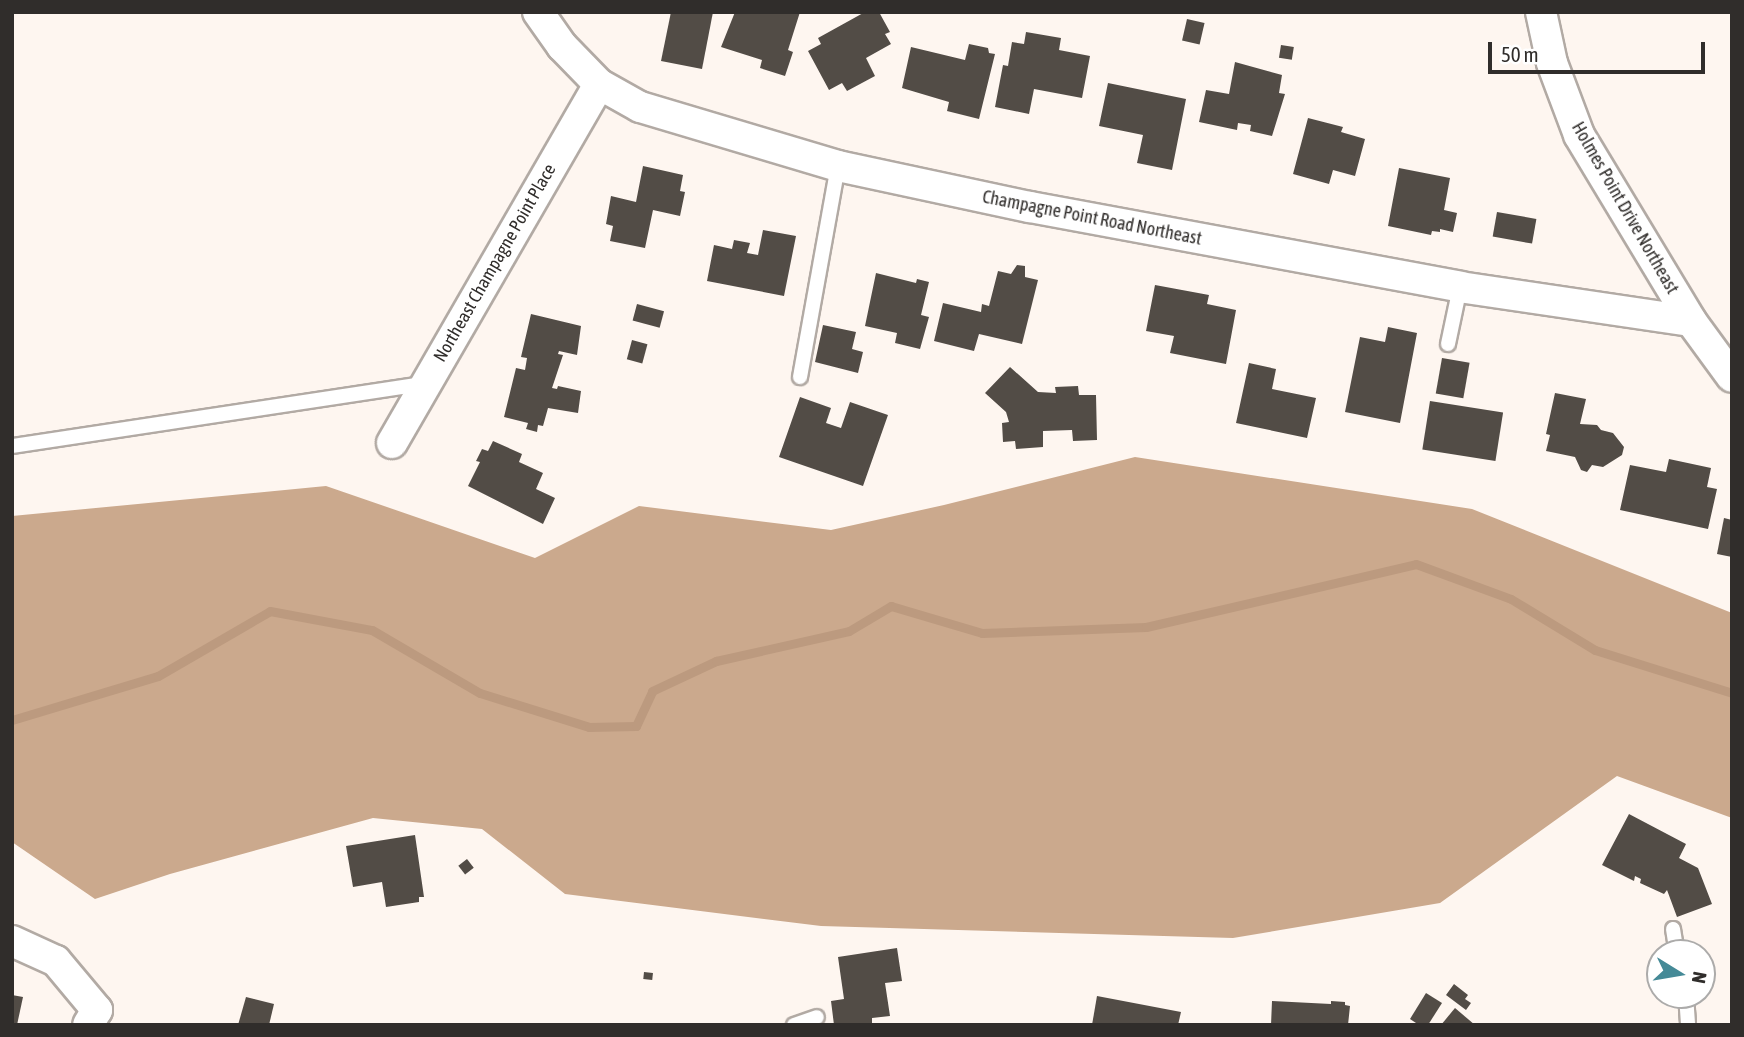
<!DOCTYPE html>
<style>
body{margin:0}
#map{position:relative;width:1744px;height:1037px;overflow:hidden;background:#fef6f0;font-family:"Asap Condensed",sans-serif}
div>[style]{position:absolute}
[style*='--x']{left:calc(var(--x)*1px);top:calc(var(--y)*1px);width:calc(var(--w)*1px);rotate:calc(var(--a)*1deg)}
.forest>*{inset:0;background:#cba98d}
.stream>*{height:9px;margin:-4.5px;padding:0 4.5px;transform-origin:4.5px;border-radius:4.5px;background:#bc9a7f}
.building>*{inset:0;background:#524c46;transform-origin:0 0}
.roads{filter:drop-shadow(2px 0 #b2aaa4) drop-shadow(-2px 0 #b2aaa4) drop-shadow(0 2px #b2aaa4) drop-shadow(0 -2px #b2aaa4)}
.service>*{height:14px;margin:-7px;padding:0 7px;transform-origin:7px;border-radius:7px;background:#fff}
.minor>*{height:30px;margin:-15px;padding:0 15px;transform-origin:15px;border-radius:15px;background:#fff}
span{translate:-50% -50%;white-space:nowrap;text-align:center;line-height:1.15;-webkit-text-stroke:7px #fff;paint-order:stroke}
.street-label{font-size:18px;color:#302d2b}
.frame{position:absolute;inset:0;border:14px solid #302d2b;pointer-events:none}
.north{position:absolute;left:1646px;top:939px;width:70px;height:70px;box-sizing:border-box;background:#fff;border:2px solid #acabaa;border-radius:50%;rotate:101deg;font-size:19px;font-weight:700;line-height:28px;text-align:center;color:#302d2b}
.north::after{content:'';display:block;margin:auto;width:24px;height:32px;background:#458a97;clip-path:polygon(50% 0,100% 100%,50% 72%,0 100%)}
.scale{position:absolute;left:1488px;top:42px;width:217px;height:32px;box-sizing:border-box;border:4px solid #302d2b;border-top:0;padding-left:9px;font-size:21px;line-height:24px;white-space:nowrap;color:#302d2b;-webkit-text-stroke:5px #fff;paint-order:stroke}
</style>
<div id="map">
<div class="forest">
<div style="clip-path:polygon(1135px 457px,1472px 509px,1732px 613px,1732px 818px,1617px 776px,1440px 903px,1233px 938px,821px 926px,565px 894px,482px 829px,373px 818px,170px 874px,95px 899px,12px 842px,12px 516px,326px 486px,535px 558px,639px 506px,831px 530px,944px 505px)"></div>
</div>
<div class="stream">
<div style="--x:12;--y:720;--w:152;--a:-16.8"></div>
<div style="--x:158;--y:676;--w:129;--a:-30.1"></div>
<div style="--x:270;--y:611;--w:104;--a:10.6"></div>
<div style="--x:372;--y:630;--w:125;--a:30.3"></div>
<div style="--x:480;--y:693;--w:114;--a:17.3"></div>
<div style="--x:589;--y:727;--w:47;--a:-1.2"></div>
<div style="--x:636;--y:726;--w:38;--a:-65"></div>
<div style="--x:652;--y:691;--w:71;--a:-25.1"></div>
<div style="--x:716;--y:661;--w:136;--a:-12.7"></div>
<div style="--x:849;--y:631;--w:49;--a:-30.8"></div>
<div style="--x:891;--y:606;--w:95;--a:16.5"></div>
<div style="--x:982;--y:633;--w:164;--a:-2.1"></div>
<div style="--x:1146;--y:627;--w:277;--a:-13.1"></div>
<div style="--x:1416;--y:564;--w:101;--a:20.2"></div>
<div style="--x:1511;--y:599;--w:98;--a:31.3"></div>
<div style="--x:1595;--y:650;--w:144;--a:17.4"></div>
</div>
<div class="building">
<div style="clip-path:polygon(671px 12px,713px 12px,702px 69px,661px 61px)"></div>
<div style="clip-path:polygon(735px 12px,800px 12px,788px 50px,793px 52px,785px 76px,760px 68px,762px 60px,721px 47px)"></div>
<div style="clip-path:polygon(865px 12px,879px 12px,890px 32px,885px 34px,891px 44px,866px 58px,875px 76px,847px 91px,842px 83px,829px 90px,808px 51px,821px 44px,818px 38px)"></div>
<div style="left:1187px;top:19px;width:18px;height:22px;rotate:13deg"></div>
<div style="clip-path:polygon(1026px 32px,1061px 38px,1059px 50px,1090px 56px,1082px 98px,1034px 89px,1029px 114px,995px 107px,1003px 65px,1008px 66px,1012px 42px,1024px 44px)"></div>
<div style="clip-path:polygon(969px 44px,988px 48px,989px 53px,995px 54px,979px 119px,947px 111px,949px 102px,902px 88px,911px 47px,965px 60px)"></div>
<div style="left:1281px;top:45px;width:13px;height:13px;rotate:9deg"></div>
<div style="clip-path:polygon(1235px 62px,1282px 75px,1279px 93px,1285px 94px,1272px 136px,1250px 131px,1251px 125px,1238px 123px,1237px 130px,1199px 122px,1206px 90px,1229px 94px)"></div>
<div style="clip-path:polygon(1108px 83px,1186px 99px,1172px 170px,1137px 163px,1143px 135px,1099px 126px)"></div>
<div style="clip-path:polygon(1308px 118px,1343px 127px,1341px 132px,1365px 139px,1355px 176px,1333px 170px,1329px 184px,1293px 174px)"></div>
<div style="clip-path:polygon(643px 166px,683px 175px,680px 191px,685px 192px,680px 216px,653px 210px,645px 248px,610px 241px,613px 226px,606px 224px,611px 196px,636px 202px)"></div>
<div style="clip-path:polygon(1399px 168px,1450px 178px,1444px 210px,1457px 213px,1453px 232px,1440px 229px,1440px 232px,1432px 231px,1431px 235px,1388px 226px)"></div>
<div style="left:1497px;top:212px;width:40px;height:25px;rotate:10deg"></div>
<div style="clip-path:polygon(763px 230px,796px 236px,784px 296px,707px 281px,714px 245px,732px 249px,734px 240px,750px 243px,747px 253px,758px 255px)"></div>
<div style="clip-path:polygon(1017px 265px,1025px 266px,1025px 277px,1038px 280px,1022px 344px,979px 334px,974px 351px,934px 341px,943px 303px,981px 312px,982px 304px,989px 306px,998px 271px,1011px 274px)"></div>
<div style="clip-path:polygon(876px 273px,916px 283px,917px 279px,929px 282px,921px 315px,929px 317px,920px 349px,895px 343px,897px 333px,865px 326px)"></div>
<div style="clip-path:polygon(1155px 285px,1209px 295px,1207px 304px,1236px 310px,1226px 364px,1170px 353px,1174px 336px,1146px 331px)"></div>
<div style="left:637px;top:304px;width:28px;height:17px;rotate:15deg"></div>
<div style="clip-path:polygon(531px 314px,581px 326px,577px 355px,559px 351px,558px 354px,563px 355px,552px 388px,557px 389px,558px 386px,581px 391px,578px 413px,548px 408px,543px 426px,538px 425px,537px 432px,526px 429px,528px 423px,504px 417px,516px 368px,525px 370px,527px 358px,521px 357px)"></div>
<div style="clip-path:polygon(823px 325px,856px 332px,852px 349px,863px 352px,858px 373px,815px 362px)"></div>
<div style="clip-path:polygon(1388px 327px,1417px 333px,1400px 423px,1345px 412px,1360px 337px,1385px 342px)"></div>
<div style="left:632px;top:340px;width:16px;height:20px;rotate:15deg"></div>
<div style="left:1442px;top:358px;width:28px;height:36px;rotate:10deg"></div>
<div style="clip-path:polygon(1249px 363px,1276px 369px,1272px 389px,1316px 398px,1307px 438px,1236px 423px)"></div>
<div style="clip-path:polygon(1010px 367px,1038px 392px,1056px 393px,1055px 387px,1078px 386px,1079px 395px,1096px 395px,1097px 440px,1073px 441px,1072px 430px,1043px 431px,1043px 447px,1016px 449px,1015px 441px,1003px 442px,1002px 423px,1009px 422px,1006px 412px,985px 393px)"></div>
<div style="clip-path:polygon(1555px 393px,1586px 399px,1580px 424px,1597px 425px,1601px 430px,1613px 433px,1624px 447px,1622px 455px,1603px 467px,1592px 465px,1587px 472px,1581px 470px,1575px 457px,1546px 451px,1550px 435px,1546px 434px)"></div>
<div style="clip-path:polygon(800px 397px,831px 408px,826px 423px,841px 428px,850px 402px,888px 415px,863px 486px,779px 457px)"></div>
<div style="left:1430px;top:401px;width:74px;height:49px;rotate:9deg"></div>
<div style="clip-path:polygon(493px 441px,522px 454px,519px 462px,543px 473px,536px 489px,555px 498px,543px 524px,468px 486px,480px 462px,476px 461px,482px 449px,488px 451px)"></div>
<div style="clip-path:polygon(1669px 459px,1711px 468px,1707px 487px,1717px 489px,1708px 529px,1620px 510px,1630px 465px,1666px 472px)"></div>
<div style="clip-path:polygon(1724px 518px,1732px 520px,1732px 557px,1717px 554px)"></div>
<div style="clip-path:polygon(1629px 814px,1686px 844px,1679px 858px,1698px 868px,1712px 904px,1677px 917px,1667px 890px,1664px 894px,1640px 883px,1641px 879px,1635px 876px,1634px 881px,1602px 865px)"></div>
<div style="clip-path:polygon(415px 835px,424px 897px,419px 897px,419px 902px,386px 907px,382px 882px,353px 887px,346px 846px)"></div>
<div style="left:467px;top:859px;width:11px;height:11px;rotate:52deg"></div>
<div style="clip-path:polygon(897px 948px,902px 981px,885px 983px,890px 1016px,872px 1018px,872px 1025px,834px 1025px,831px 1001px,844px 999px,838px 957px)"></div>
<div style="left:644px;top:972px;width:9px;height:7px;rotate:6deg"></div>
<div style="clip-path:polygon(1454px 984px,1468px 995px,1465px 999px,1471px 1003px,1466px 1010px,1446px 995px)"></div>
<div style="clip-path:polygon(1426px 993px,1442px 1003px,1428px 1025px,1419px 1025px,1410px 1019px)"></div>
<div style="clip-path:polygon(12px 995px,23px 997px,17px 1025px,12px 1025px)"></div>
<div style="clip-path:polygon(1097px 996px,1181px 1012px,1178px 1025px,1092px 1025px)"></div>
<div style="clip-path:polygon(246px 997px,274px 1004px,269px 1025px,238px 1025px)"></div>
<div style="clip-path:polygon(1272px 1001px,1331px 1004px,1331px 1001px,1345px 1002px,1345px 1005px,1350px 1006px,1348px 1025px,1271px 1025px)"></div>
<div style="clip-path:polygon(1455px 1008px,1475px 1025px,1441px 1025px)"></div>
</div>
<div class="roads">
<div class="service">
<div style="--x:1448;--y:344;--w:58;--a:-78.1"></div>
<div style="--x:800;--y:377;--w:214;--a:-79.8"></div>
<div style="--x:12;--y:446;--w:417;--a:-8.6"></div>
<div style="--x:1673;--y:929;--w:24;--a:81"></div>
<div style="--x:1686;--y:995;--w:30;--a:86"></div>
<div style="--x:794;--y:1025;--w:24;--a:-19"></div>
</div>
<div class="minor">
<div style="--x:538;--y:12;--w:42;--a:54.8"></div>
<div style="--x:562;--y:46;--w:53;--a:45.8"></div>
<div style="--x:599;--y:84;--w:47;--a:29.3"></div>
<div style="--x:640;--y:107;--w:207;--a:16.6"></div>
<div style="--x:838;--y:166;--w:196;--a:12.1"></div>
<div style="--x:1030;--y:207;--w:437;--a:10.5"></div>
<div style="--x:1460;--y:287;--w:233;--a:8.4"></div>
<div style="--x:1541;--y:12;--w:52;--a:77.8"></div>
<div style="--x:1552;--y:63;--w:77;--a:69.4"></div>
<div style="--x:1579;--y:135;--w:217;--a:58.9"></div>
<div style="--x:1691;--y:321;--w:69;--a:53.8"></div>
<div style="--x:392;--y:443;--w:414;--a:-60"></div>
<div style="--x:12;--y:941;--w:48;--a:24.4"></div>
<div style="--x:56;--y:961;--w:64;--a:50.1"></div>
<div style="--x:97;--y:1010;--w:17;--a:121"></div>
</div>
</div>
<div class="street-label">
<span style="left:1625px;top:208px;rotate:60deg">Holmes Point Drive Northeast</span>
<span style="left:1092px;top:218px;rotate:11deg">Champagne Point Road Northeast</span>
<span style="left:495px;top:263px;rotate:-60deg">Northeast Champagne Point Place</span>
</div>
<div class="frame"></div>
<div class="north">N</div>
<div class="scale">50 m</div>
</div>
